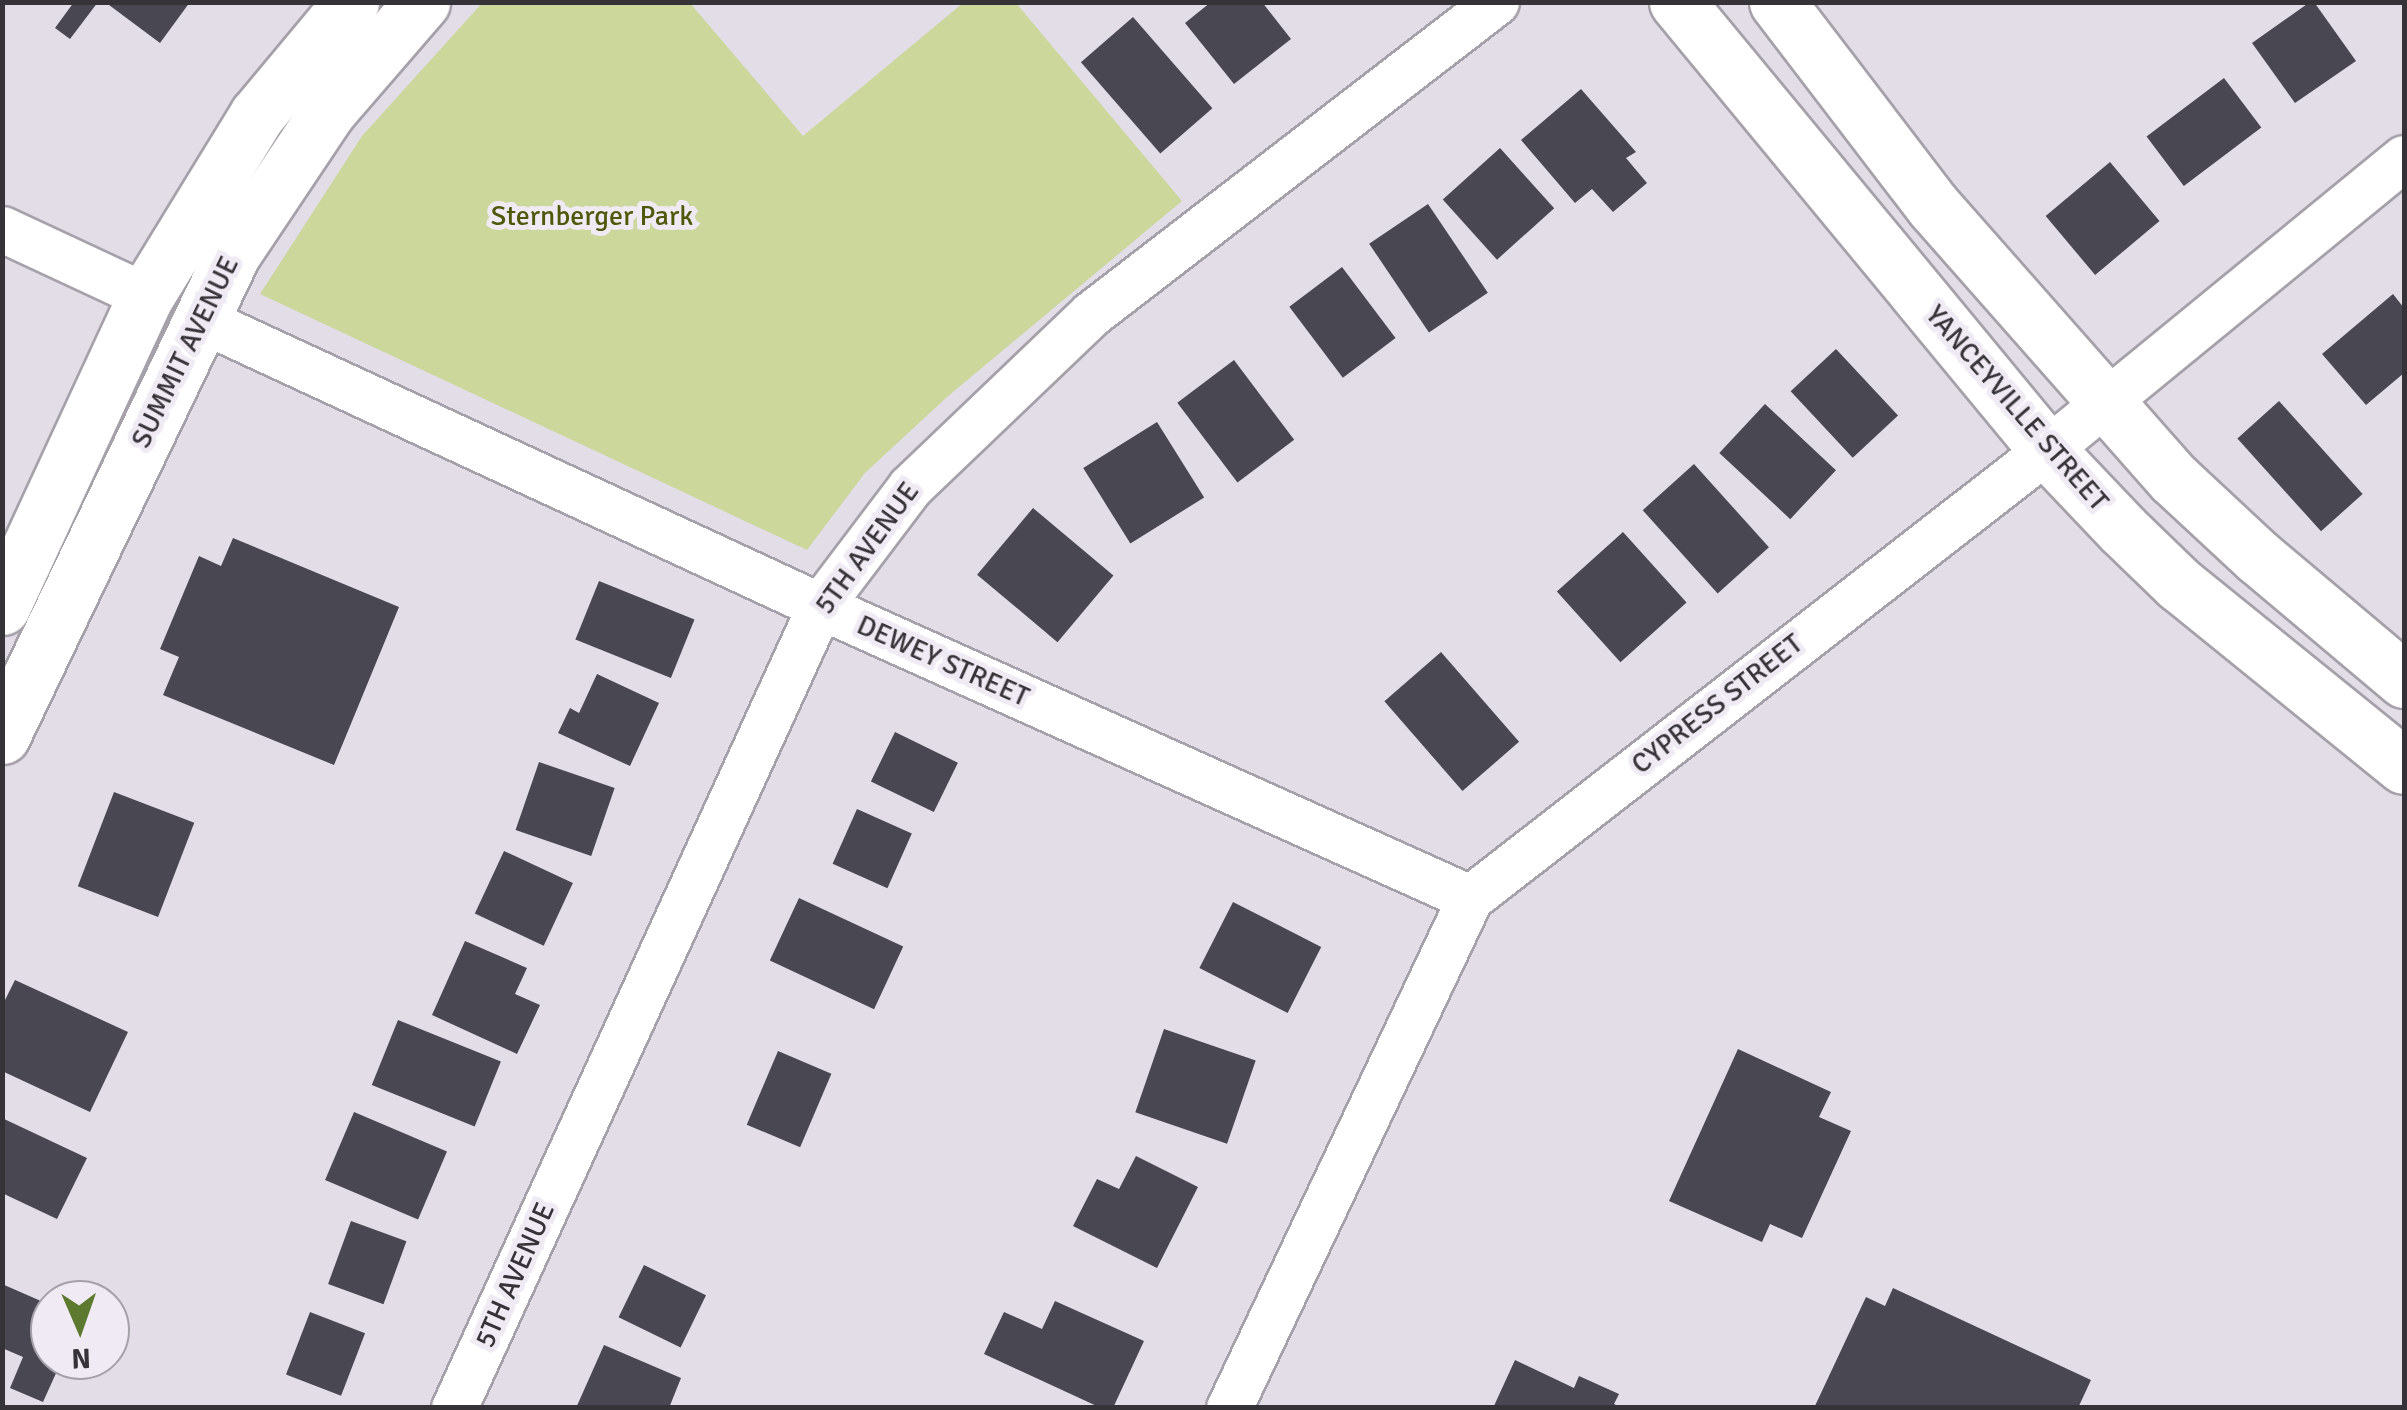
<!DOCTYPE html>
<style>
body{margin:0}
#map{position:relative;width:2407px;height:1410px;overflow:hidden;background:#e3dde8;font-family:Signika,sans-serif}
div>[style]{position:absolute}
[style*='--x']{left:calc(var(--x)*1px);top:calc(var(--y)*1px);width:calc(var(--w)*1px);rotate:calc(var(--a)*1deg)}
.green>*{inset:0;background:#cbd79b}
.building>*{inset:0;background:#494852;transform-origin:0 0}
.roads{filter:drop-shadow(2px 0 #a6a0aa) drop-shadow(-2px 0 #a6a0aa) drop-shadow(0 2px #a6a0aa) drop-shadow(0 -2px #a6a0aa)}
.minor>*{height:45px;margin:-22.5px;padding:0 22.5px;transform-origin:22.5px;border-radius:22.5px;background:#fff}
.major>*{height:55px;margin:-27.5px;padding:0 27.5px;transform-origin:27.5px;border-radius:27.5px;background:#fff}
span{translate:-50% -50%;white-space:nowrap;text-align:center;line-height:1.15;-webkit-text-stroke:10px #f0eaf5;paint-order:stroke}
.park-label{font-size:28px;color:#4e5809}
.street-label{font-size:28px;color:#353337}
.frame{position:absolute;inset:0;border:5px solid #353337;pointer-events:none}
.north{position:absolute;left:30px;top:1280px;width:100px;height:100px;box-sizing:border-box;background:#f0eaf5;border:2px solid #a5a1a9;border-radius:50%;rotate:178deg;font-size:28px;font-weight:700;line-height:40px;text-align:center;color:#353337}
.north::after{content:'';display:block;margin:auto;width:35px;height:45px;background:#5c792f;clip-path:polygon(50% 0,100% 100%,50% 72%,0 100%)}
</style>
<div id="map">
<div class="green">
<div style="clip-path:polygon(483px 2px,690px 3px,803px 136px,963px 3px,1016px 3px,1182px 201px,947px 397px,865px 473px,807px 550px,260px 294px,362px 136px)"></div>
</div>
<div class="building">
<div style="clip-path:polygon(74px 2px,98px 2px,70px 39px,55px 28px)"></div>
<div style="clip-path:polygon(105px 2px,190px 2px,160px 43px)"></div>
<div style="clip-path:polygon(1211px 2px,1262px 2px,1291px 39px,1234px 84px,1185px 23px)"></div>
<div style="clip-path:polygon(2310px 2px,2314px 2px,2356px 61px,2295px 103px,2252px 43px)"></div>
<div style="left:1133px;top:17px;width:121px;height:69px;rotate:49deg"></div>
<div style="left:2224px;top:78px;width:62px;height:97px;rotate:53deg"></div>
<div style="clip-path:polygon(1581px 89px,1636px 152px,1626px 158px,1647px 183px,1613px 212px,1592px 189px,1575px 203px,1521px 140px)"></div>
<div style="left:1500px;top:148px;width:81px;height:77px;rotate:48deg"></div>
<div style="left:2110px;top:162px;width:77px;height:84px;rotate:50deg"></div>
<div style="left:1428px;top:204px;width:107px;height:71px;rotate:56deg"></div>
<div style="left:1342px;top:267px;width:89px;height:66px;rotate:53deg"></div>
<div style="clip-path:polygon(2393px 294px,2404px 308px,2404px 373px,2366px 405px,2322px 354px)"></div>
<div style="left:1836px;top:349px;width:91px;height:62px;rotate:47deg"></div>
<div style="left:1234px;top:360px;width:100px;height:71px;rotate:53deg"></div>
<div style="left:2279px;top:401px;width:125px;height:56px;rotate:48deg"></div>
<div style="left:1765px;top:404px;width:97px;height:67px;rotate:43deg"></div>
<div style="left:1157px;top:422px;width:89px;height:87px;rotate:58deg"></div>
<div style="left:1694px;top:464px;width:112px;height:69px;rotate:48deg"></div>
<div style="left:1033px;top:508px;width:105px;height:87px;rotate:40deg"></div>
<div style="left:1623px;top:532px;width:95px;height:89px;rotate:48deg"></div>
<div style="clip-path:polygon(233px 538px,399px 607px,334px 765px,163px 695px,179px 657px,160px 649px,199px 556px,221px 566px)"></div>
<div style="left:599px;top:581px;width:103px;height:63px;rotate:22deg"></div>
<div style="left:1441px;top:652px;width:119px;height:75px;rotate:49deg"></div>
<div style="clip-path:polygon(597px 674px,659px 703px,630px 766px,558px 733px,570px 708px,579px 713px)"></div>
<div style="left:895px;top:732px;width:70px;height:55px;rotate:26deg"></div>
<div style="left:539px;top:762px;width:80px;height:72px;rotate:19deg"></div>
<div style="left:114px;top:792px;width:86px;height:101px;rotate:21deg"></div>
<div style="left:857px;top:809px;width:60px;height:60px;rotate:24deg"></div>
<div style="left:504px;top:851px;width:76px;height:69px;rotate:25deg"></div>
<div style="left:799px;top:898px;width:115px;height:69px;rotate:25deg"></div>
<div style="left:1233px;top:902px;width:99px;height:74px;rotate:27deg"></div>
<div style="clip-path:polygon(465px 941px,527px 968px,515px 994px,540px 1005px,517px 1054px,432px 1015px)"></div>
<div style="clip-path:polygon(15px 980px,128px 1032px,90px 1112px,2px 1071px,2px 1006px)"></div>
<div style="left:398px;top:1020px;width:111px;height:70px;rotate:22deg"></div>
<div style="left:1164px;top:1029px;width:97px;height:88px;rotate:19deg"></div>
<div style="clip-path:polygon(1738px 1049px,1831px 1092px,1819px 1117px,1851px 1131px,1802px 1238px,1770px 1224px,1762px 1242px,1669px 1201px)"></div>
<div style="left:778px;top:1051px;width:58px;height:80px;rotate:23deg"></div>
<div style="left:354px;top:1112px;width:101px;height:74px;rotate:23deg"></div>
<div style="clip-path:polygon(2px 1118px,87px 1158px,57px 1219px,2px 1193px)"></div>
<div style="clip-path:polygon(1136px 1156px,1198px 1187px,1157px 1268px,1073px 1226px,1097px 1179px,1119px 1189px)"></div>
<div style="left:351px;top:1221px;width:59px;height:67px;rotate:20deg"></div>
<div style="left:644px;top:1265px;width:69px;height:58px;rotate:26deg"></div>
<div style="clip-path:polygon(2px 1284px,50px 1305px,50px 1360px,62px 1360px,43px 1402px,10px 1388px,23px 1357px,2px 1348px)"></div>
<div style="clip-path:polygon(1893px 1288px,2091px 1380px,2078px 1408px,1814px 1408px,1866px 1297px,1885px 1306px)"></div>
<div style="clip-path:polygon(1055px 1301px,1144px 1341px,1113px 1408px,1101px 1408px,984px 1354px,1004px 1312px,1042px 1329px)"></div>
<div style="left:310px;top:1312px;width:59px;height:67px;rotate:21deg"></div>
<div style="clip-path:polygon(604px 1345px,681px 1378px,669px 1408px,576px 1408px)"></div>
<div style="clip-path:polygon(1515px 1360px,1574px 1388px,1579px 1376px,1619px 1394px,1614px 1404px,1622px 1408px,1493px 1408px)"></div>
</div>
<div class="roads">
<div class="minor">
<div style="--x:2;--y:229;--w:159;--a:25"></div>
<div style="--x:200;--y:319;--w:683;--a:24.84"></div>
<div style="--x:820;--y:606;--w:713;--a:24.19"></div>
<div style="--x:454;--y:1408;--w:882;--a:-65.47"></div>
<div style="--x:820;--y:606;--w:149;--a:-52.9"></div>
<div style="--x:910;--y:487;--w:250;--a:-43.7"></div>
<div style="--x:1091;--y:314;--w:511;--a:-37.61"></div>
<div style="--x:1229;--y:1408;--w:564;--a:-64.71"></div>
<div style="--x:1470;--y:898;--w:731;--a:-37.83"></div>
<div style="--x:2047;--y:450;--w:461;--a:-39.3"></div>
</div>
<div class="major">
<div style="--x:1677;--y:2;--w:581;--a:50.45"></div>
<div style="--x:2047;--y:450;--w:110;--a:46.5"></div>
<div style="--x:2123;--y:530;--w:78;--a:44"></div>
<div style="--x:2179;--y:584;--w:289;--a:39"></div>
<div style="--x:1777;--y:2;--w:257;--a:52.6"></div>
<div style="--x:1933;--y:206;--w:364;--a:48.6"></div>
<div style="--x:2174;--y:479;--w:115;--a:42.9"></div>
<div style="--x:2258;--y:557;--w:191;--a:40.1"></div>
<div style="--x:2;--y:607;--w:343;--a:-65.2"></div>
<div style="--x:146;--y:296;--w:212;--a:-58.5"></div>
<div style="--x:257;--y:115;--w:147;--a:-50.2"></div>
<div style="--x:2;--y:736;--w:535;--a:-64.44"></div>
<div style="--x:233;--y:253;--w:171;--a:-56.2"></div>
<div style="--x:328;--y:111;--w:144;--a:-49.2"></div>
</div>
</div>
<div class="park-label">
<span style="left:592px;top:216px">Sternberger Park</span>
</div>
<div class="street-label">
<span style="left:185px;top:352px;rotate:-64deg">SUMMIT AVENUE</span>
<span style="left:2017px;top:408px;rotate:49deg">YANCEYVILLE STREET</span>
<span style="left:867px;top:548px;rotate:-54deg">5TH AVENUE</span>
<span style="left:943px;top:661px;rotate:24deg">DEWEY STREET</span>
<span style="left:1717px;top:704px;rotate:-38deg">CYPRESS STREET</span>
<span style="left:515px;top:1275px;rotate:-66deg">5TH AVENUE</span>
</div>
<div class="frame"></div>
<div class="north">N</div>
</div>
